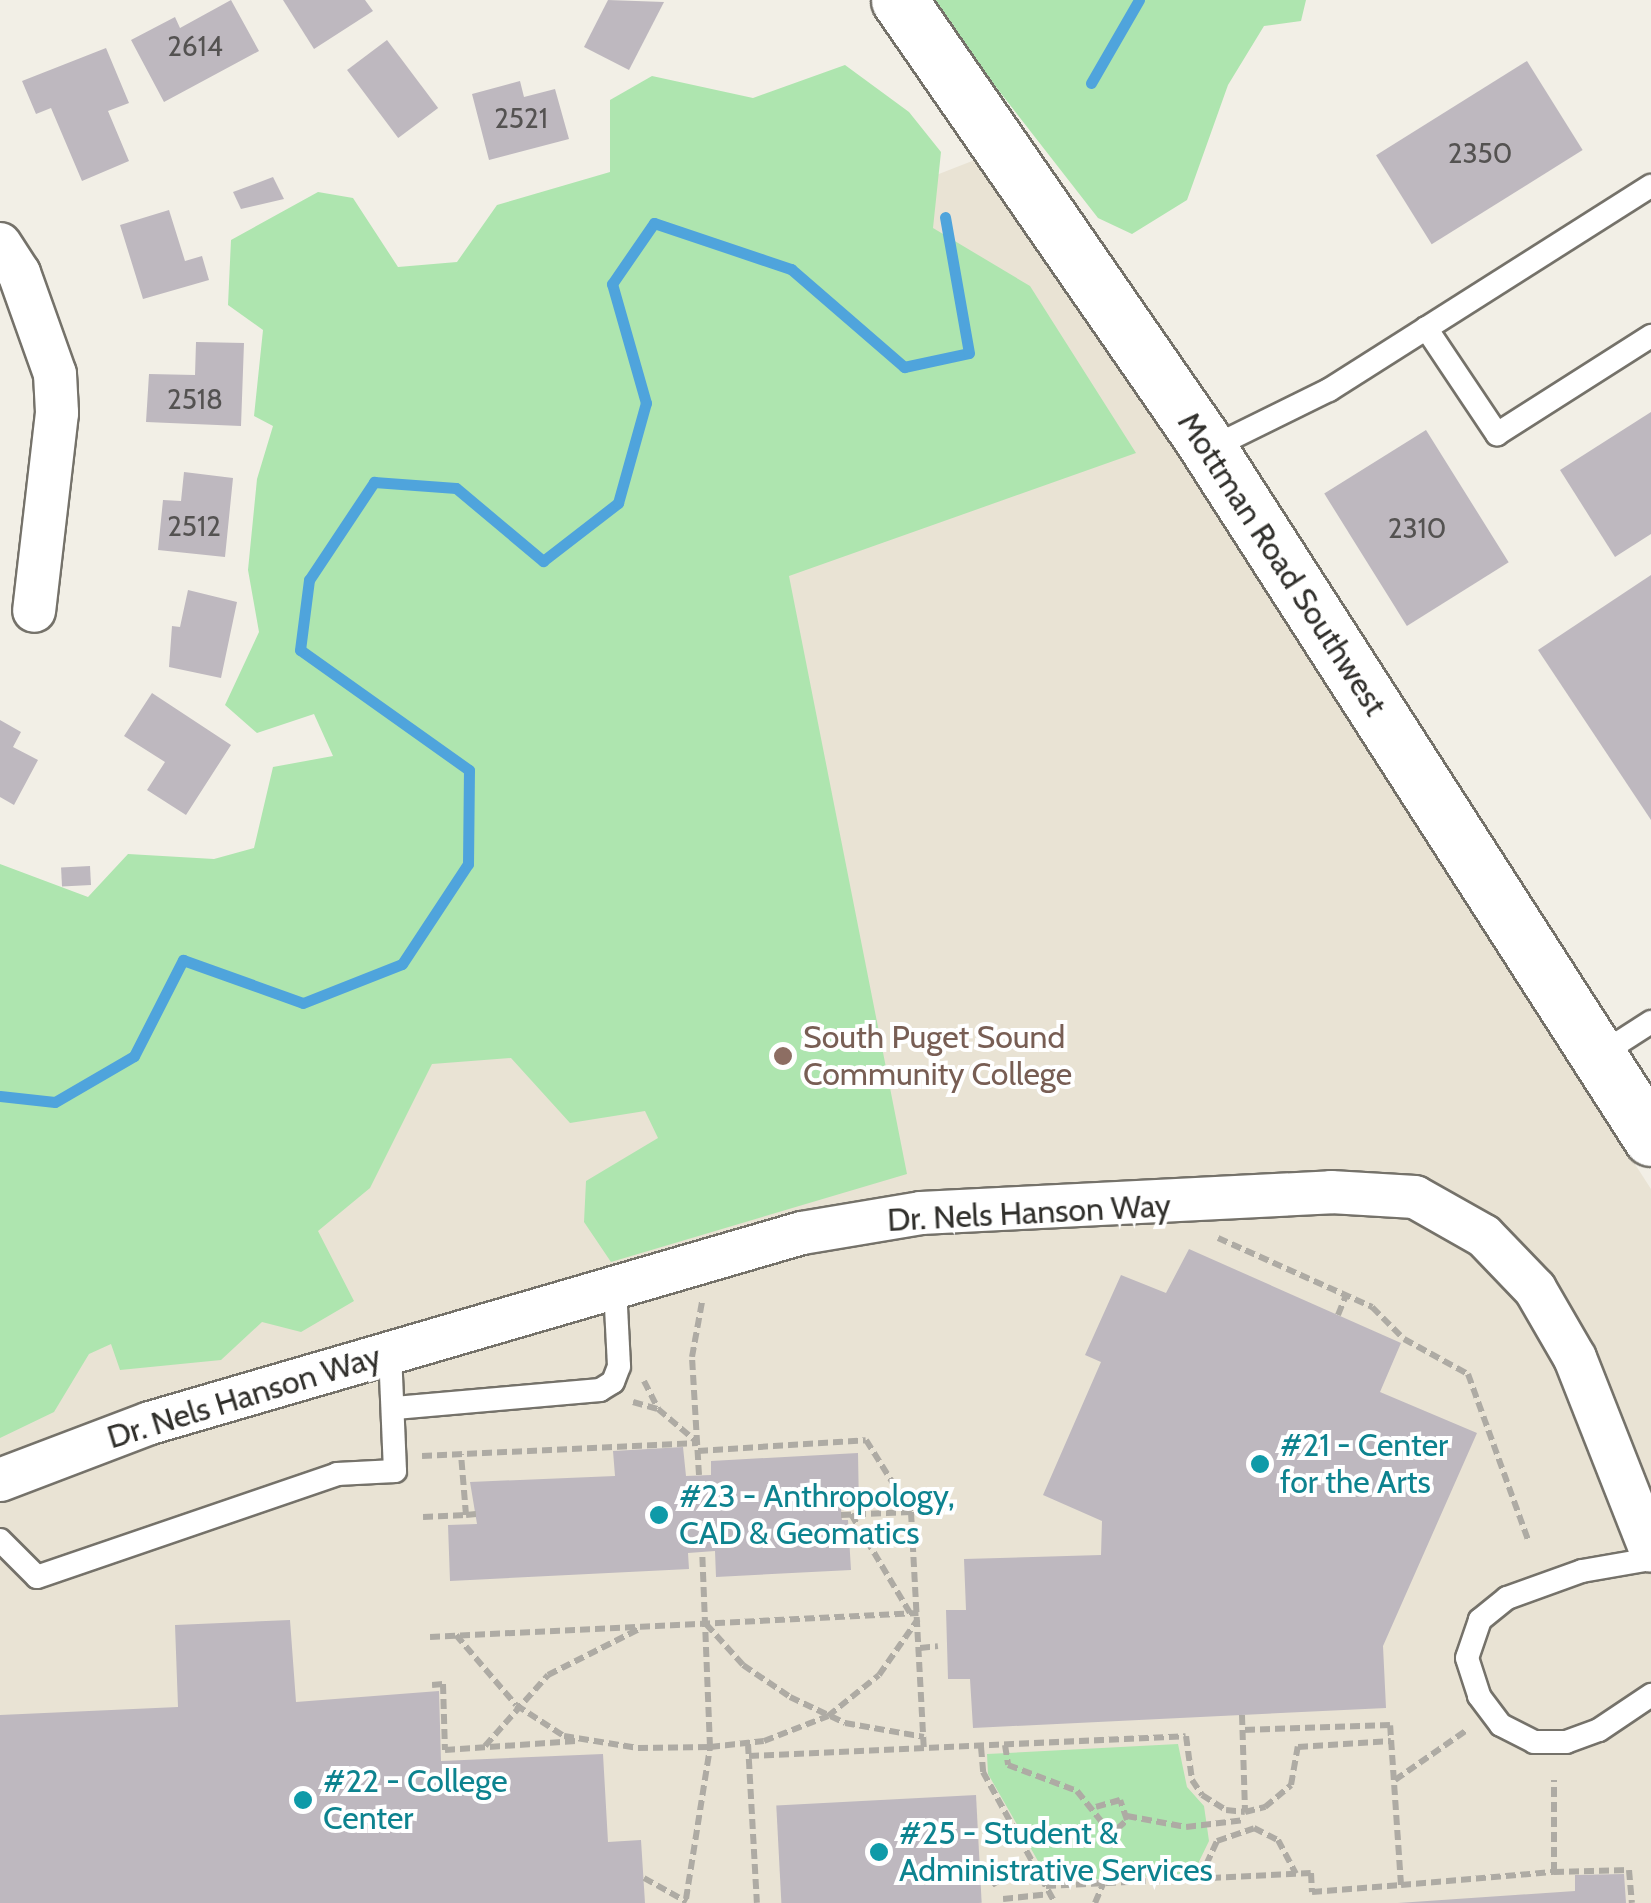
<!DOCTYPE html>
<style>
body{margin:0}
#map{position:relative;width:1651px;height:1903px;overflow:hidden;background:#f2efe6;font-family:Cabin,sans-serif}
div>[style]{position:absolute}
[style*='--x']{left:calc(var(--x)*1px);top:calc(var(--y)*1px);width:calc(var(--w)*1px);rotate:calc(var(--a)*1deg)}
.built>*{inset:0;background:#e9e3d4}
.green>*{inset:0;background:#aee5af}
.stream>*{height:11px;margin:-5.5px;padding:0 5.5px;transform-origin:5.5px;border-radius:5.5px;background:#4fa4dc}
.building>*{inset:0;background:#beb8bf;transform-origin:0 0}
.path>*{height:6px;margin-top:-3px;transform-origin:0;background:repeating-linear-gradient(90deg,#aeaba4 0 10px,transparent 0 15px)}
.roads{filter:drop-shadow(2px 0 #75726a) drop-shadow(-2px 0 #75726a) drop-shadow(0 2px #75726a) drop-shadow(0 -2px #75726a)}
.service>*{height:22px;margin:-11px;padding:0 11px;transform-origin:11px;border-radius:11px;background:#fff}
.minor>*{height:42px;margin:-21px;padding:0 21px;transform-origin:21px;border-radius:21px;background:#fff}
.tertiary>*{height:55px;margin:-27.5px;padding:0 27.5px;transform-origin:27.5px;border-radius:27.5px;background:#fff}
.dots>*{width:28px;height:28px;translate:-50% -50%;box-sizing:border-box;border:5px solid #fff;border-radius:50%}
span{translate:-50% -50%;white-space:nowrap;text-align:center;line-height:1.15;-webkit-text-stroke:8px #fff;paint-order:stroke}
.number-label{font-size:28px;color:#545251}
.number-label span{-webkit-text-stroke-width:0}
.street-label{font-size:32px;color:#31302c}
.education-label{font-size:32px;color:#785e54}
.left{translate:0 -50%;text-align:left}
.culture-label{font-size:32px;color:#0d838f}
</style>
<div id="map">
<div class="built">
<div style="clip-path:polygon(985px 156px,1651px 1189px,1651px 1903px,0 1903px,0 902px,214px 924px,346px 815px,519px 338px)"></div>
</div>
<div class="green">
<div style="clip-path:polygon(934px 0,1306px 0,1301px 21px,1264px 26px,1228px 85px,1187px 200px,1132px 234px,1098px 218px,996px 87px,965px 78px,953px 24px,937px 17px)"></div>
<div style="clip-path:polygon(845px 65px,909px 112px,941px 152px,933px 228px,1030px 286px,1136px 453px,789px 576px,907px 1174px,611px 1262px,584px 1222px,586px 1181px,658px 1138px,645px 1111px,570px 1123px,511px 1058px,432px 1064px,370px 1188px,318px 1231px,354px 1301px,301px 1332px,262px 1322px,221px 1360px,120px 1370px,111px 1344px,89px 1354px,54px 1412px,0 1438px,0 864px,88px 897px,128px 854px,214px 859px,254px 848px,273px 767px,333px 756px,314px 714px,257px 733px,225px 705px,259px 632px,248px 570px,257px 479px,273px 426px,254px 416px,263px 330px,228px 305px,231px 240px,318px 192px,353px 198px,398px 267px,457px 262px,497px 205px,610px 172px,610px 100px,652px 76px,753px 98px)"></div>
<div style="clip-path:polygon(1178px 1744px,1187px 1787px,1204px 1806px,1209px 1841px,1193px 1874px,1050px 1882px,988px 1774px,987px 1754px)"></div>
</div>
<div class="stream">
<div style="--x:1091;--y:83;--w:96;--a:-60"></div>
<div style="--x:0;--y:1096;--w:55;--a:6.2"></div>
<div style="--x:55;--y:1102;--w:91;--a:-30.2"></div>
<div style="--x:134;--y:1056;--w:108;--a:-63"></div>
<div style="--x:183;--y:960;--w:127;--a:19.7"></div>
<div style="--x:303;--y:1003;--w:106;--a:-21.5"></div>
<div style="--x:402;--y:964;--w:120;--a:-56.6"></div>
<div style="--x:468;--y:864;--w:94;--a:-89.4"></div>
<div style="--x:469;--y:770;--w:207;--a:-144.6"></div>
<div style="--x:300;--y:650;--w:71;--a:-82.7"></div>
<div style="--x:309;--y:580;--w:118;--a:-56.4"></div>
<div style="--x:374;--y:482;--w:82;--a:4.2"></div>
<div style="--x:456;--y:488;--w:114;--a:40"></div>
<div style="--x:543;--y:561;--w:95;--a:-37.7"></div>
<div style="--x:618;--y:503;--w:104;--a:-74.4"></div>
<div style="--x:646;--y:403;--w:124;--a:-105.9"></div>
<div style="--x:612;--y:284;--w:74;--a:-55.5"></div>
<div style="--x:654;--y:223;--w:145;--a:18.6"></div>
<div style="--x:791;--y:269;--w:150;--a:40.9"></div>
<div style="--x:904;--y:367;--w:66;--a:-12.2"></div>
<div style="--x:969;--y:353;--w:138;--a:-100"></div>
</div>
<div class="building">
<div style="clip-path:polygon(231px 0,259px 51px,164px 102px,131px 40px,175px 17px,180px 28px)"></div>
<div style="clip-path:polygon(283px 0,365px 0,373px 11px,314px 49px)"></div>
<div style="clip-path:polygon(608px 0,664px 2px,629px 70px,584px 47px)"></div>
<div style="left:387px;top:40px;width:85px;height:50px;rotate:53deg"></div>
<div style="clip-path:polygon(106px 48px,129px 103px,108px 111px,129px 161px,82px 181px,51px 108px,36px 114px,22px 81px)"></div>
<div style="left:1527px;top:61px;width:105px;height:178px;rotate:58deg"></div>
<div style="clip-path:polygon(520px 81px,524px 97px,555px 89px,569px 139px,489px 160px,472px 94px)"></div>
<div style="clip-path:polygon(273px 177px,284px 199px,241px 209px,233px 192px)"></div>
<div style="clip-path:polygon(169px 210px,185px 261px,202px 256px,209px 280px,143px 299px,120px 225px)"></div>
<div style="clip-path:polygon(196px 342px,244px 343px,241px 426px,146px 422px,149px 374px,195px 375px)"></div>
<div style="clip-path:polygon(1651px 412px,1651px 534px,1615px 557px,1560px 470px)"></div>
<div style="left:1426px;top:430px;width:156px;height:120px;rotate:58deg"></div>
<div style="clip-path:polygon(184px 472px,233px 478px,225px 557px,158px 550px,163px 500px,181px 501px)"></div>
<div style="clip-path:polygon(1651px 575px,1651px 820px,1538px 650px)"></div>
<div style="clip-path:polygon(188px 590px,237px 602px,221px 678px,169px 667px,172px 626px,180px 627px)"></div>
<div style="clip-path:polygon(152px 693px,231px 745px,186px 815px,147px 790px,165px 762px,124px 736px)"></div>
<div style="clip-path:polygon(0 720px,21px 732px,13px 747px,38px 760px,14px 805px,0 797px)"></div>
<div style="left:90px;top:866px;width:19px;height:29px;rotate:87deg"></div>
<div style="clip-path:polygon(1189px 1249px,1401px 1343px,1380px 1392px,1477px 1433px,1383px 1646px,1386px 1708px,973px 1728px,970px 1679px,948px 1679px,946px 1610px,966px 1610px,964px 1559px,1101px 1555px,1102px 1521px,1043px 1495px,1101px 1362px,1085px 1355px,1121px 1275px,1166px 1293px)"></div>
<div style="clip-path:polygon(683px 1447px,686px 1476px,711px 1475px,711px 1461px,858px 1453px,859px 1508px,841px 1509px,842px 1520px,848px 1520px,851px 1570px,716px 1577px,715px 1551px,688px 1553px,689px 1569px,450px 1581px,448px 1525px,477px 1524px,470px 1482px,615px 1476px,613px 1451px)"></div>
<div style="clip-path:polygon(290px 1620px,296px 1702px,439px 1691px,441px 1761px,603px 1754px,608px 1842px,641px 1840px,645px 1903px,0 1903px,0 1715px,178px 1707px,175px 1625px)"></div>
<div style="left:976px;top:1795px;width:108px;height:200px;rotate:87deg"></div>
<div style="clip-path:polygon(1624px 1874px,1626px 1903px,1398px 1903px,1575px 1891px,1575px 1875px)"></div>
</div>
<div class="path">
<div style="--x:1218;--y:1238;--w:169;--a:24.1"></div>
<div style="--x:1372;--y:1307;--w:45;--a:45"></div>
<div style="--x:1404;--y:1339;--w:73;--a:28.7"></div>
<div style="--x:1468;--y:1374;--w:177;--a:70.1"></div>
<div style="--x:1338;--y:1315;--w:22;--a:-68"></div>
<div style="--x:644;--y:1381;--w:31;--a:63"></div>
<div style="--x:633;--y:1402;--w:26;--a:16"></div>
<div style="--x:658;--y:1409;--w:51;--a:40.2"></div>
<div style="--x:698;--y:1451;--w:168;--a:-3.7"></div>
<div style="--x:866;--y:1440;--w:85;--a:58"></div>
<div style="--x:911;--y:1512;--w:237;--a:86.9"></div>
<div style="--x:422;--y:1456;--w:276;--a:-2.7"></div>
<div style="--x:699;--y:1475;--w:118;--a:-93.4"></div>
<div style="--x:692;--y:1357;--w:56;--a:-79.7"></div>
<div style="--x:851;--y:1514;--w:115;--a:59.2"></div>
<div style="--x:466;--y:1515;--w:10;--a:-6"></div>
<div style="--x:841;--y:1515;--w:70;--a:-2.5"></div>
<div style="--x:423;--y:1517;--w:43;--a:-2.7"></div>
<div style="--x:466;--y:1515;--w:61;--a:-94.7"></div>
<div style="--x:706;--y:1624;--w:55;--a:47.9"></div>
<div style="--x:743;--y:1665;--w:57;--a:34.2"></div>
<div style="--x:790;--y:1697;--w:61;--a:25.3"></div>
<div style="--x:845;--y:1723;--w:80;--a:10"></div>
<div style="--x:456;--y:1635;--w:92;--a:49.4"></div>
<div style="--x:516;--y:1705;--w:57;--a:32.9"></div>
<div style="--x:564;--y:1736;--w:75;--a:9.2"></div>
<div style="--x:638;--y:1748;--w:72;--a:-0.8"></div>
<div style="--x:710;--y:1747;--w:54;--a:-6.3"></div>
<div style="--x:764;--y:1741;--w:69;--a:-21.3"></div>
<div style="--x:828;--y:1716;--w:65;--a:-38.8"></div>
<div style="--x:879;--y:1675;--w:68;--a:-55.1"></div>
<div style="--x:430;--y:1637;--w:489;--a:-2.8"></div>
<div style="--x:920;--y:1648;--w:18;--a:-6"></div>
<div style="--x:432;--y:1685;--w:11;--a:-5"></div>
<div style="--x:443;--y:1684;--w:66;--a:88.3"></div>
<div style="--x:445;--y:1750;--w:131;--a:-3.9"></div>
<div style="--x:1242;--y:1715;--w:97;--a:88.2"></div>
<div style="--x:748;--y:1744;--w:159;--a:86.8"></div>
<div style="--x:1005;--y:1745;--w:20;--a:81"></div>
<div style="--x:1008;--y:1765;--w:74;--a:20.6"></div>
<div style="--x:1077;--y:1791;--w:45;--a:51.3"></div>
<div style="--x:1105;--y:1826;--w:12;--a:14"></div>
<div style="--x:1117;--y:1829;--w:13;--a:-42"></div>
<div style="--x:1127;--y:1820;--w:21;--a:-109"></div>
<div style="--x:1120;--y:1800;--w:25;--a:164"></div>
<div style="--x:485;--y:1746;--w:95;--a:-48.4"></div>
<div style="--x:548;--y:1675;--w:102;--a:-26.8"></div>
<div style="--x:981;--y:1747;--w:25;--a:85"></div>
<div style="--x:983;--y:1772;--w:149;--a:61.2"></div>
<div style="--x:749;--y:1756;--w:437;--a:-2.6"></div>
<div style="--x:1186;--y:1736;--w:44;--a:82.2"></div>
<div style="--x:1192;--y:1780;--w:18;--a:56"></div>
<div style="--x:1202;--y:1795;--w:28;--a:32"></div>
<div style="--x:1226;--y:1810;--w:19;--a:6"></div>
<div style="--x:1245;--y:1812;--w:21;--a:-14"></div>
<div style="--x:1265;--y:1807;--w:34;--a:-40"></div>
<div style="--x:1291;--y:1785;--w:39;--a:-80"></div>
<div style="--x:1298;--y:1747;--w:93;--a:-3.7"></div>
<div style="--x:1395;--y:1780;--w:88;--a:-34.8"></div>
<div style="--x:1127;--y:1816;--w:60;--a:10.6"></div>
<div style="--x:1186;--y:1827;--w:59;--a:-6.8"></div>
<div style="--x:1554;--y:1872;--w:75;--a:-1.5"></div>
<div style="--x:1629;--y:1870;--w:33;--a:85"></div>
<div style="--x:644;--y:1878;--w:49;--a:29.2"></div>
<div style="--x:1200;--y:1878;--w:41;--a:-65.3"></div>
<div style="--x:1217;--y:1841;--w:39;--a:-19"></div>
<div style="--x:1254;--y:1828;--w:27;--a:27"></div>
<div style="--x:1278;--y:1840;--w:38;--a:62"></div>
<div style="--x:992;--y:1885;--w:47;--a:-32"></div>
<div style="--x:1401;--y:1885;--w:154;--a:-4.9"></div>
<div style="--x:1554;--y:1872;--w:92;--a:-90"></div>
<div style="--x:1046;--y:1886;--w:265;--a:-2.8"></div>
<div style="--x:1311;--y:1873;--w:19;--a:87"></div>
<div style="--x:1312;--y:1892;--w:89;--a:-4.5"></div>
<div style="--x:1401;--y:1885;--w:160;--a:-93.9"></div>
<div style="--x:1390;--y:1725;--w:148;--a:178.1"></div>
<div style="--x:686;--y:1899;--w:154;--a:-81"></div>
<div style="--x:710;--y:1747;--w:195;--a:-92.3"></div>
<div style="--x:1003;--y:1899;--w:47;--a:-6.1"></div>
<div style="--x:1095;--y:1903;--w:21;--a:-67"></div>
</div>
<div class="roads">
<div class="service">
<div style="--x:1426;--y:328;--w:128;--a:56.2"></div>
<div style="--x:1497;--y:434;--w:183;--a:-32.5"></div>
<div style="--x:1209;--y:449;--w:134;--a:-26.2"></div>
<div style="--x:1329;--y:390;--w:381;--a:-32.4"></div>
<div style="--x:1598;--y:1056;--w:63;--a:-32.7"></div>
<div style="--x:395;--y:1408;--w:206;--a:-5"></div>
<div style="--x:600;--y:1390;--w:15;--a:-32"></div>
<div style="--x:613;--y:1382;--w:17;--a:-69"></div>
<div style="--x:619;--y:1366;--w:79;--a:-92.9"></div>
<div style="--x:0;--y:1540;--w:52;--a:45"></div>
<div style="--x:37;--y:1577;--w:317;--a:-18.9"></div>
<div style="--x:337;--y:1474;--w:58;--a:-3"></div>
<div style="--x:395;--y:1471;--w:118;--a:-92.4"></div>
<div style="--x:1651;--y:1559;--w:70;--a:170.1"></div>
<div style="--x:1582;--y:1571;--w:80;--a:160.2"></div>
<div style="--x:1507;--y:1598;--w:35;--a:141"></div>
<div style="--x:1480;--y:1620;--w:40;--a:108.9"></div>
<div style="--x:1467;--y:1658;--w:40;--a:72"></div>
<div style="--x:1479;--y:1696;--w:36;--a:53"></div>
<div style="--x:1501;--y:1725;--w:37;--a:27"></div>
<div style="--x:1534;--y:1742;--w:32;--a:0"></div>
<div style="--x:1566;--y:1742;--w:35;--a:-20"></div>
<div style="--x:1599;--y:1730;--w:63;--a:-33.9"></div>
</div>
<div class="minor">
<div style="--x:0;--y:244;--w:35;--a:57"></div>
<div style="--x:19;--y:273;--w:107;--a:70.4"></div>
<div style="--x:55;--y:374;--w:39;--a:87"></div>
<div style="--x:57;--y:413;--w:199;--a:96.6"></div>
<div style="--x:0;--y:1480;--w:160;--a:-20.8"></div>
<div style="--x:150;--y:1423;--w:679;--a:-16.25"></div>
<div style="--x:802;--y:1233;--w:121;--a:-9.5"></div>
<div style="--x:921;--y:1213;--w:411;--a:-2.9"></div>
<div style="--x:1331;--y:1192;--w:84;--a:3.4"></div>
<div style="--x:1415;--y:1197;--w:79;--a:29.5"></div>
<div style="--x:1484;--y:1236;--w:74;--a:46.1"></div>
<div style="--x:1535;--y:1289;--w:80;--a:59.9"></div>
<div style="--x:1575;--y:1358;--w:207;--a:68.5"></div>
</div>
<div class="tertiary">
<div style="--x:899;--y:0;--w:531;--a:55.35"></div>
<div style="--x:1201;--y:437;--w:833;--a:57.3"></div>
</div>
</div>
<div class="dots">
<div style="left:783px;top:1056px;background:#8d6e63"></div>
<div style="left:1260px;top:1464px;background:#0f9aa8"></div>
<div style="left:659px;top:1515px;background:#0f9aa8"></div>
<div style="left:303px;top:1800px;background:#0f9aa8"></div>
<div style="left:879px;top:1852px;background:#0f9aa8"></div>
</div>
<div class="number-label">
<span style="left:195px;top:46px">2614</span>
<span style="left:521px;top:118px">2521</span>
<span style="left:1480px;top:153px">2350</span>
<span style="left:195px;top:399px">2518</span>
<span style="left:194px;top:526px">2512</span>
<span style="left:1417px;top:528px">2310</span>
</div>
<div class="street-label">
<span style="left:1282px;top:564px;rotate:57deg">Mottman Road Southwest</span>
<span style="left:1029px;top:1213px;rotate:-3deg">Dr. Nels Hanson Way</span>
<span style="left:244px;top:1397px;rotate:-17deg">Dr. Nels Hanson Way</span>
</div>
<div class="education-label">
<span class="left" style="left:803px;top:1056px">South Puget Sound<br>Community College</span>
</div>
<div class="culture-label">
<span class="left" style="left:1280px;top:1464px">#21 - Center<br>for the Arts</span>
<span class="left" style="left:679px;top:1515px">#23 - Anthropology,<br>CAD &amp; Geomatics</span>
<span class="left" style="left:323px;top:1800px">#22 - College<br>Center</span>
<span class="left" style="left:899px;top:1852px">#25 - Student &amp;<br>Administrative Services</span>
</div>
</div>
